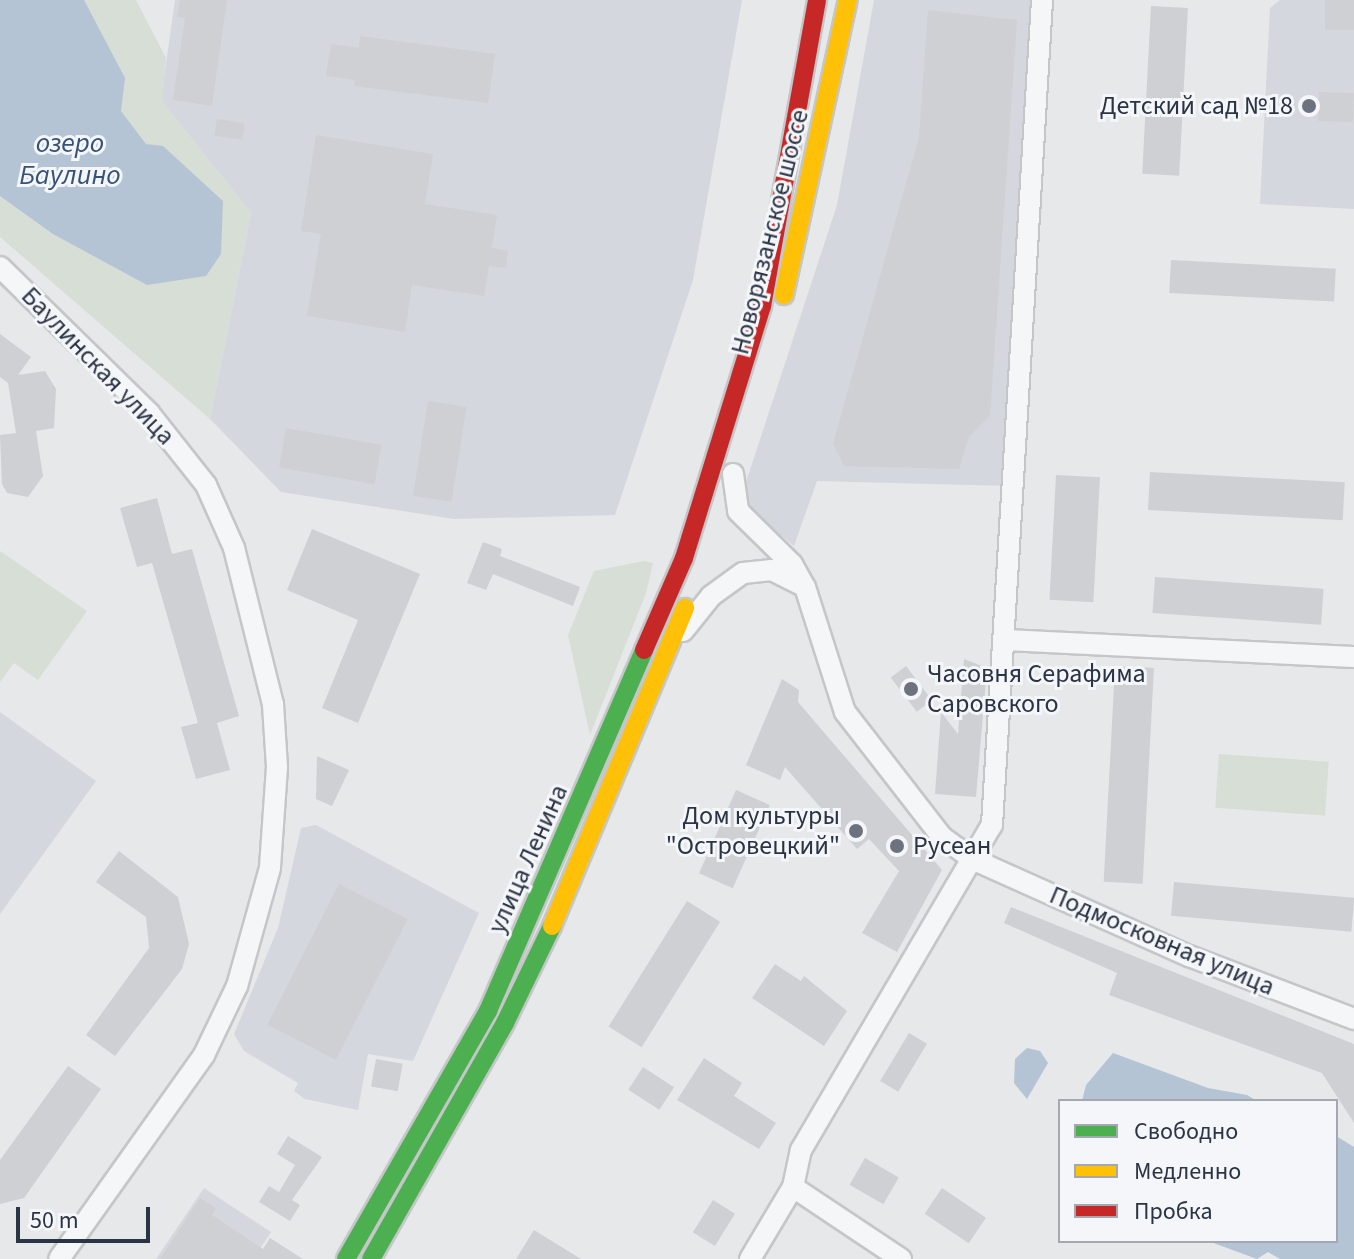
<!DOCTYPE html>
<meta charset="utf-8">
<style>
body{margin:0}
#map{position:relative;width:1354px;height:1259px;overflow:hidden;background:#e6e8ea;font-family:"Source Sans 3",sans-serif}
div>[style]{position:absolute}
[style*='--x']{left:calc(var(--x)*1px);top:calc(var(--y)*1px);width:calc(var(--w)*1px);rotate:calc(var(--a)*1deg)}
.built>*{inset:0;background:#d4d7dd}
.green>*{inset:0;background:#d6ded6;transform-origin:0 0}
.water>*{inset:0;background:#b4c4d5}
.building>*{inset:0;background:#ced0d3;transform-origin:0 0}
.roads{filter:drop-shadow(2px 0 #c4c6c8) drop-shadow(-2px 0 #c4c6c8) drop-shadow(0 2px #c4c6c8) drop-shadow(0 -2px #c4c6c8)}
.street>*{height:20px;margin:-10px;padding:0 10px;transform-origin:10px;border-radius:10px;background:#f5f6f7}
.fast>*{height:18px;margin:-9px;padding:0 9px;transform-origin:9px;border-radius:9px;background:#4caf50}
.slow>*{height:18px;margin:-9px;padding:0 9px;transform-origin:9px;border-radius:9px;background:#ffc107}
.jam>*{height:18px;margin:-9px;padding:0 9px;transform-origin:9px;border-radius:9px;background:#c62828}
.dots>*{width:22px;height:22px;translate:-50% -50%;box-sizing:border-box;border:4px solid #f4f6f9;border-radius:50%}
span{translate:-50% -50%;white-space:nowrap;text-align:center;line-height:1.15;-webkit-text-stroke:6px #f4f6f9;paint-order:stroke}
.poi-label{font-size:26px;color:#2b3445}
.right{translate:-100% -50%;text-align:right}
.left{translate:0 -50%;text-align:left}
.street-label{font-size:26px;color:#2b3445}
.water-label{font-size:28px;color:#34527a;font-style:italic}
.legend{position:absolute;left:1058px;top:1099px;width:280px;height:144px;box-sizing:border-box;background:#f4f6f9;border:2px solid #a4a8b1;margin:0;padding:10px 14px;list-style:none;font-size:24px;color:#2b3445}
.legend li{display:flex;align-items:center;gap:16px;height:40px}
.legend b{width:40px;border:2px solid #a4a8b1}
.scale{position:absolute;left:16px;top:1207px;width:134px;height:36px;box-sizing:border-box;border:4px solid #2b3445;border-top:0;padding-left:10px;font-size:24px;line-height:28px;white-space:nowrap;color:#2b3445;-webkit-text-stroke:6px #f4f6f9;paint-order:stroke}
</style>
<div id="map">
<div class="built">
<div style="clip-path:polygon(175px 0,742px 0,693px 280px,615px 515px,454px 519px,281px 492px,210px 419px,251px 213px,161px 100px)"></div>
<div style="clip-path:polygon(874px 0,1036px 0,1010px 486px,817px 481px,794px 546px,746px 506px,744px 488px,837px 205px)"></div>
<div style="clip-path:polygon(1280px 0,1354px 0,1354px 209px,1260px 204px,1270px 8px)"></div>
<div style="clip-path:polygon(0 712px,96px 781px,0 914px)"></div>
<div style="clip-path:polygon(316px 825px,479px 913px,413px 1061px,368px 1054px,358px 1110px,305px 1099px,294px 1091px,298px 1083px,244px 1051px,234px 1034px,278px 928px,301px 828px)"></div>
<div style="clip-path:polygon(204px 1188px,271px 1232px,253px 1259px,156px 1259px)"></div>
</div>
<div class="green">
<div style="clip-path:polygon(0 0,136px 0,166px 58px,162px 101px,251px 213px,210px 419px,0 237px)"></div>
<div style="clip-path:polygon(0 551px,87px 611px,38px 680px,14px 663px,0 682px)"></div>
<div style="clip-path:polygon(644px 561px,653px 563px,646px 593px,590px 735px,568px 635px,594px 571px)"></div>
<div style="left:1219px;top:754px;width:110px;height:54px;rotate:4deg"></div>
</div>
<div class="water">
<div style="clip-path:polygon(0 0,84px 0,125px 78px,121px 111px,146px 144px,163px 146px,223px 201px,221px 254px,206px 276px,147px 285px,53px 234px,0 196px)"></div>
<div style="clip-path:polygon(1027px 1048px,1040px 1051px,1048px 1063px,1027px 1099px,1014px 1083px,1015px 1059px)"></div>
<div style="clip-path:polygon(1113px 1053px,1208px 1088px,1247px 1095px,1257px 1101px,1082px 1101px,1086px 1085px)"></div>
<div style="clip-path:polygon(1336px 1136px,1354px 1147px,1354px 1259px,1280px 1259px,1268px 1252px,1257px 1259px,1208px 1241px,1336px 1241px)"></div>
</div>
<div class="building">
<div style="clip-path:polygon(180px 0,227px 0,212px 106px,173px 100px,185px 18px,177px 17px)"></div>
<div style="left:1325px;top:0;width:29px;height:30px"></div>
<div style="left:1151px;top:6px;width:37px;height:168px;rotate:3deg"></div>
<div style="clip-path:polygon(928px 10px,1017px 20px,990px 416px,969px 437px,959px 469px,844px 466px,833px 444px,919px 137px)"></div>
<div style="clip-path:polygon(360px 36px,495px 54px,488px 103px,354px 86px,355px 80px,326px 76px,331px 44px,359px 48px)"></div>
<div style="left:1319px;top:92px;width:35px;height:29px;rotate:2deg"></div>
<div style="left:217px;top:119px;width:28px;height:17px;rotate:8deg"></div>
<div style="clip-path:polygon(316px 135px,433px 154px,425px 204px,497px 215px,492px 248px,508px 251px,506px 268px,489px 266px,484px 296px,412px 285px,405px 332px,307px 316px,321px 234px,301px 231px)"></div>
<div style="left:1171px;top:260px;width:165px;height:33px;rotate:3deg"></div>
<div style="clip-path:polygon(0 334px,31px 357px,18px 375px,45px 371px,56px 389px,54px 428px,36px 431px,43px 476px,28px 497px,7px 493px,2px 484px,0 435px,16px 433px,8px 383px,0 377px)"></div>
<div style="left:428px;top:401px;width:39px;height:96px;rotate:9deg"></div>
<div style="left:286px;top:428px;width:97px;height:40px;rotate:10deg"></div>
<div style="left:1150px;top:472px;width:195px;height:38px;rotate:3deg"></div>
<div style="left:1056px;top:475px;width:44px;height:125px;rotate:3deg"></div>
<div style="clip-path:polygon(157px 498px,172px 554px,192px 549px,239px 716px,217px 723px,230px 770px,196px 779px,181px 727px,198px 723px,152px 563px,137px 567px,120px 508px)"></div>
<div style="clip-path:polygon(312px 529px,420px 574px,358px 723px,322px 708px,358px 620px,287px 590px)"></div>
<div style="clip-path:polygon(483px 542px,502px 549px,500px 556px,580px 587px,573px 606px,493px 574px,486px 590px,467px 583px)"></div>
<div style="left:1155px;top:577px;width:169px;height:36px;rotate:4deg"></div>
<div style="clip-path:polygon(964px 659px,987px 668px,976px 797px,935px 794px,941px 712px,958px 734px)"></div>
<div style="left:906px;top:666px;width:43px;height:19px;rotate:53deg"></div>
<div style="left:1115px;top:666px;width:39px;height:216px;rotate:3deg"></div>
<div style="clip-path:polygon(782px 679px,799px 690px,798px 702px,942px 870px,897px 952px,862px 933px,899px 871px,869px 839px,857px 849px,785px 767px,780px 780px,746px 765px)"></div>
<div style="clip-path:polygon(317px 756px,349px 770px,332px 806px,316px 799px)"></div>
<div style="left:736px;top:790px;width:37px;height:91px;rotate:24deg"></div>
<div style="clip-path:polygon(119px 851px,178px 897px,189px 944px,182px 969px,115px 1056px,86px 1035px,149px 948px,146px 917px,96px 882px)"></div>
<div style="left:1174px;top:882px;width:181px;height:34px;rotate:5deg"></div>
<div style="left:339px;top:884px;width:77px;height:158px;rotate:27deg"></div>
<div style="left:687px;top:901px;width:39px;height:148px;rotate:32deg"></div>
<div style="clip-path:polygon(1011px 907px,1354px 1044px,1354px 1123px,1322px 1073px,1109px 995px,1117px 973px,1004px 923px)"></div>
<div style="clip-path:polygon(775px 964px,801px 981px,804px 976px,847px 1011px,824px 1046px,752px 998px)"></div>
<div style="left:909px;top:1033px;width:21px;height:56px;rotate:31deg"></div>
<div style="clip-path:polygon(704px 1058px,742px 1083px,734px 1096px,776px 1123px,759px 1149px,677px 1100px)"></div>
<div style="left:376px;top:1059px;width:27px;height:28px;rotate:10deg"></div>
<div style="clip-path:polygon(68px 1066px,101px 1089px,24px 1198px,0 1204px,0 1160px)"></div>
<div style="left:643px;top:1067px;width:37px;height:27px;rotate:33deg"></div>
<div style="clip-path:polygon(288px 1136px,322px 1157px,292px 1200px,300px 1205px,290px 1221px,259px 1202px,269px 1186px,279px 1192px,295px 1165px,277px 1154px)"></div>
<div style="left:865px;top:1158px;width:39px;height:31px;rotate:30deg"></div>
<div style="left:942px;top:1188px;width:53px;height:31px;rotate:34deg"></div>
<div style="clip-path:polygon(200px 1198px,216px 1208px,212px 1215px,263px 1249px,270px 1238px,303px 1259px,160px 1259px)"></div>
<div style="left:713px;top:1200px;width:26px;height:38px;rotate:32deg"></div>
<div style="clip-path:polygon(534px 1230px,581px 1259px,516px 1259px)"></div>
</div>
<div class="roads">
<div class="street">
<div style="--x:0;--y:267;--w:209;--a:44.4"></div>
<div style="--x:149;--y:413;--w:92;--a:51.6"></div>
<div style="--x:206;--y:485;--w:69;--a:66"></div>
<div style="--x:234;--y:548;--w:162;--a:76"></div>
<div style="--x:273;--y:705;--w:62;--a:86.3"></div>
<div style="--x:277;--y:767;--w:101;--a:94"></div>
<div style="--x:270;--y:868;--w:123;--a:105.6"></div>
<div style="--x:237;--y:986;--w:76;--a:115.6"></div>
<div style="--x:204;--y:1055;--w:250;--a:125.4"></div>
<div style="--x:733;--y:474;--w:37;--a:82"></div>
<div style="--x:738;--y:511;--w:76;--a:44.5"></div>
<div style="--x:792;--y:564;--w:26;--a:61"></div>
<div style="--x:805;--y:587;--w:131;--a:72.3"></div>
<div style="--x:845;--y:712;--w:158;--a:52.2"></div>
<div style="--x:942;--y:837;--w:37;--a:36"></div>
<div style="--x:972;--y:859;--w:238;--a:24.1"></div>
<div style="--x:1189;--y:956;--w:177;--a:20.9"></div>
<div style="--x:683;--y:631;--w:45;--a:-51.3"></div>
<div style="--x:711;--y:596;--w:39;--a:-36"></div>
<div style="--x:743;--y:573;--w:29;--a:-6"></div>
<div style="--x:772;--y:570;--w:34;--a:27"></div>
<div style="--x:1006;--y:640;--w:348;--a:2.8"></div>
<div style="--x:793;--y:1187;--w:130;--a:33.7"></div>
<div style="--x:750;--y:1259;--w:84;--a:-59.2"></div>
<div style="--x:793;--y:1187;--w:38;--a:-78"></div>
<div style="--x:801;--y:1150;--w:377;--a:-59.6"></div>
<div style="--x:992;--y:825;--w:827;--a:-86.53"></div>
</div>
<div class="fast">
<div style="--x:346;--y:1259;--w:286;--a:-60.2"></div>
<div style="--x:488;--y:1011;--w:393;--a:-66.6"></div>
<div style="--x:371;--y:1259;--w:271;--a:-60.4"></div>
<div style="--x:505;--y:1023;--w:108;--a:-64.1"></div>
</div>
<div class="slow">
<div style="--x:784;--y:295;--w:302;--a:-77.8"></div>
<div style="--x:552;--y:926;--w:345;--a:-67.3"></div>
</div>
<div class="jam">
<div style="--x:644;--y:650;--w:100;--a:-66.5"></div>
<div style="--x:684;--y:558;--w:264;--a:-72.8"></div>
<div style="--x:762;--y:306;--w:311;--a:-79.8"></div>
</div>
</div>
<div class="dots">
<div style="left:1309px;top:106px;background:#6c737f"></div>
<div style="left:911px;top:689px;background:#6c737f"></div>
<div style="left:856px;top:831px;background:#6c737f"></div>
<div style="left:897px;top:846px;background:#6c737f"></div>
</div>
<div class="poi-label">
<span class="right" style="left:1293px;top:106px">Детский сад №18</span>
<span class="left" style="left:927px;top:689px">Часовня Серафима<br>Саровского</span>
<span class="right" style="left:840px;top:831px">Дом культуры<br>"Островецкий"</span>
<span class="left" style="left:913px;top:846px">Русеан</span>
</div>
<div class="street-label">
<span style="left:770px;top:232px;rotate:-76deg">Новорязанское шоссе</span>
<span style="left:98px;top:366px;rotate:46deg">Баулинская улица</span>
<span style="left:528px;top:859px;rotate:-66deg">улица Ленина</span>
<span style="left:1162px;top:941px;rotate:23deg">Подмосковная улица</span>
</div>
<div class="water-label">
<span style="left:70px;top:159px">озеро<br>Баулино</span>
</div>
<ul class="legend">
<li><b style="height:10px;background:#4caf50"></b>Свободно</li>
<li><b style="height:10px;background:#ffc107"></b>Медленно</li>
<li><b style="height:10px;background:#c62828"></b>Пробка</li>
</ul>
<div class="scale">50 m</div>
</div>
